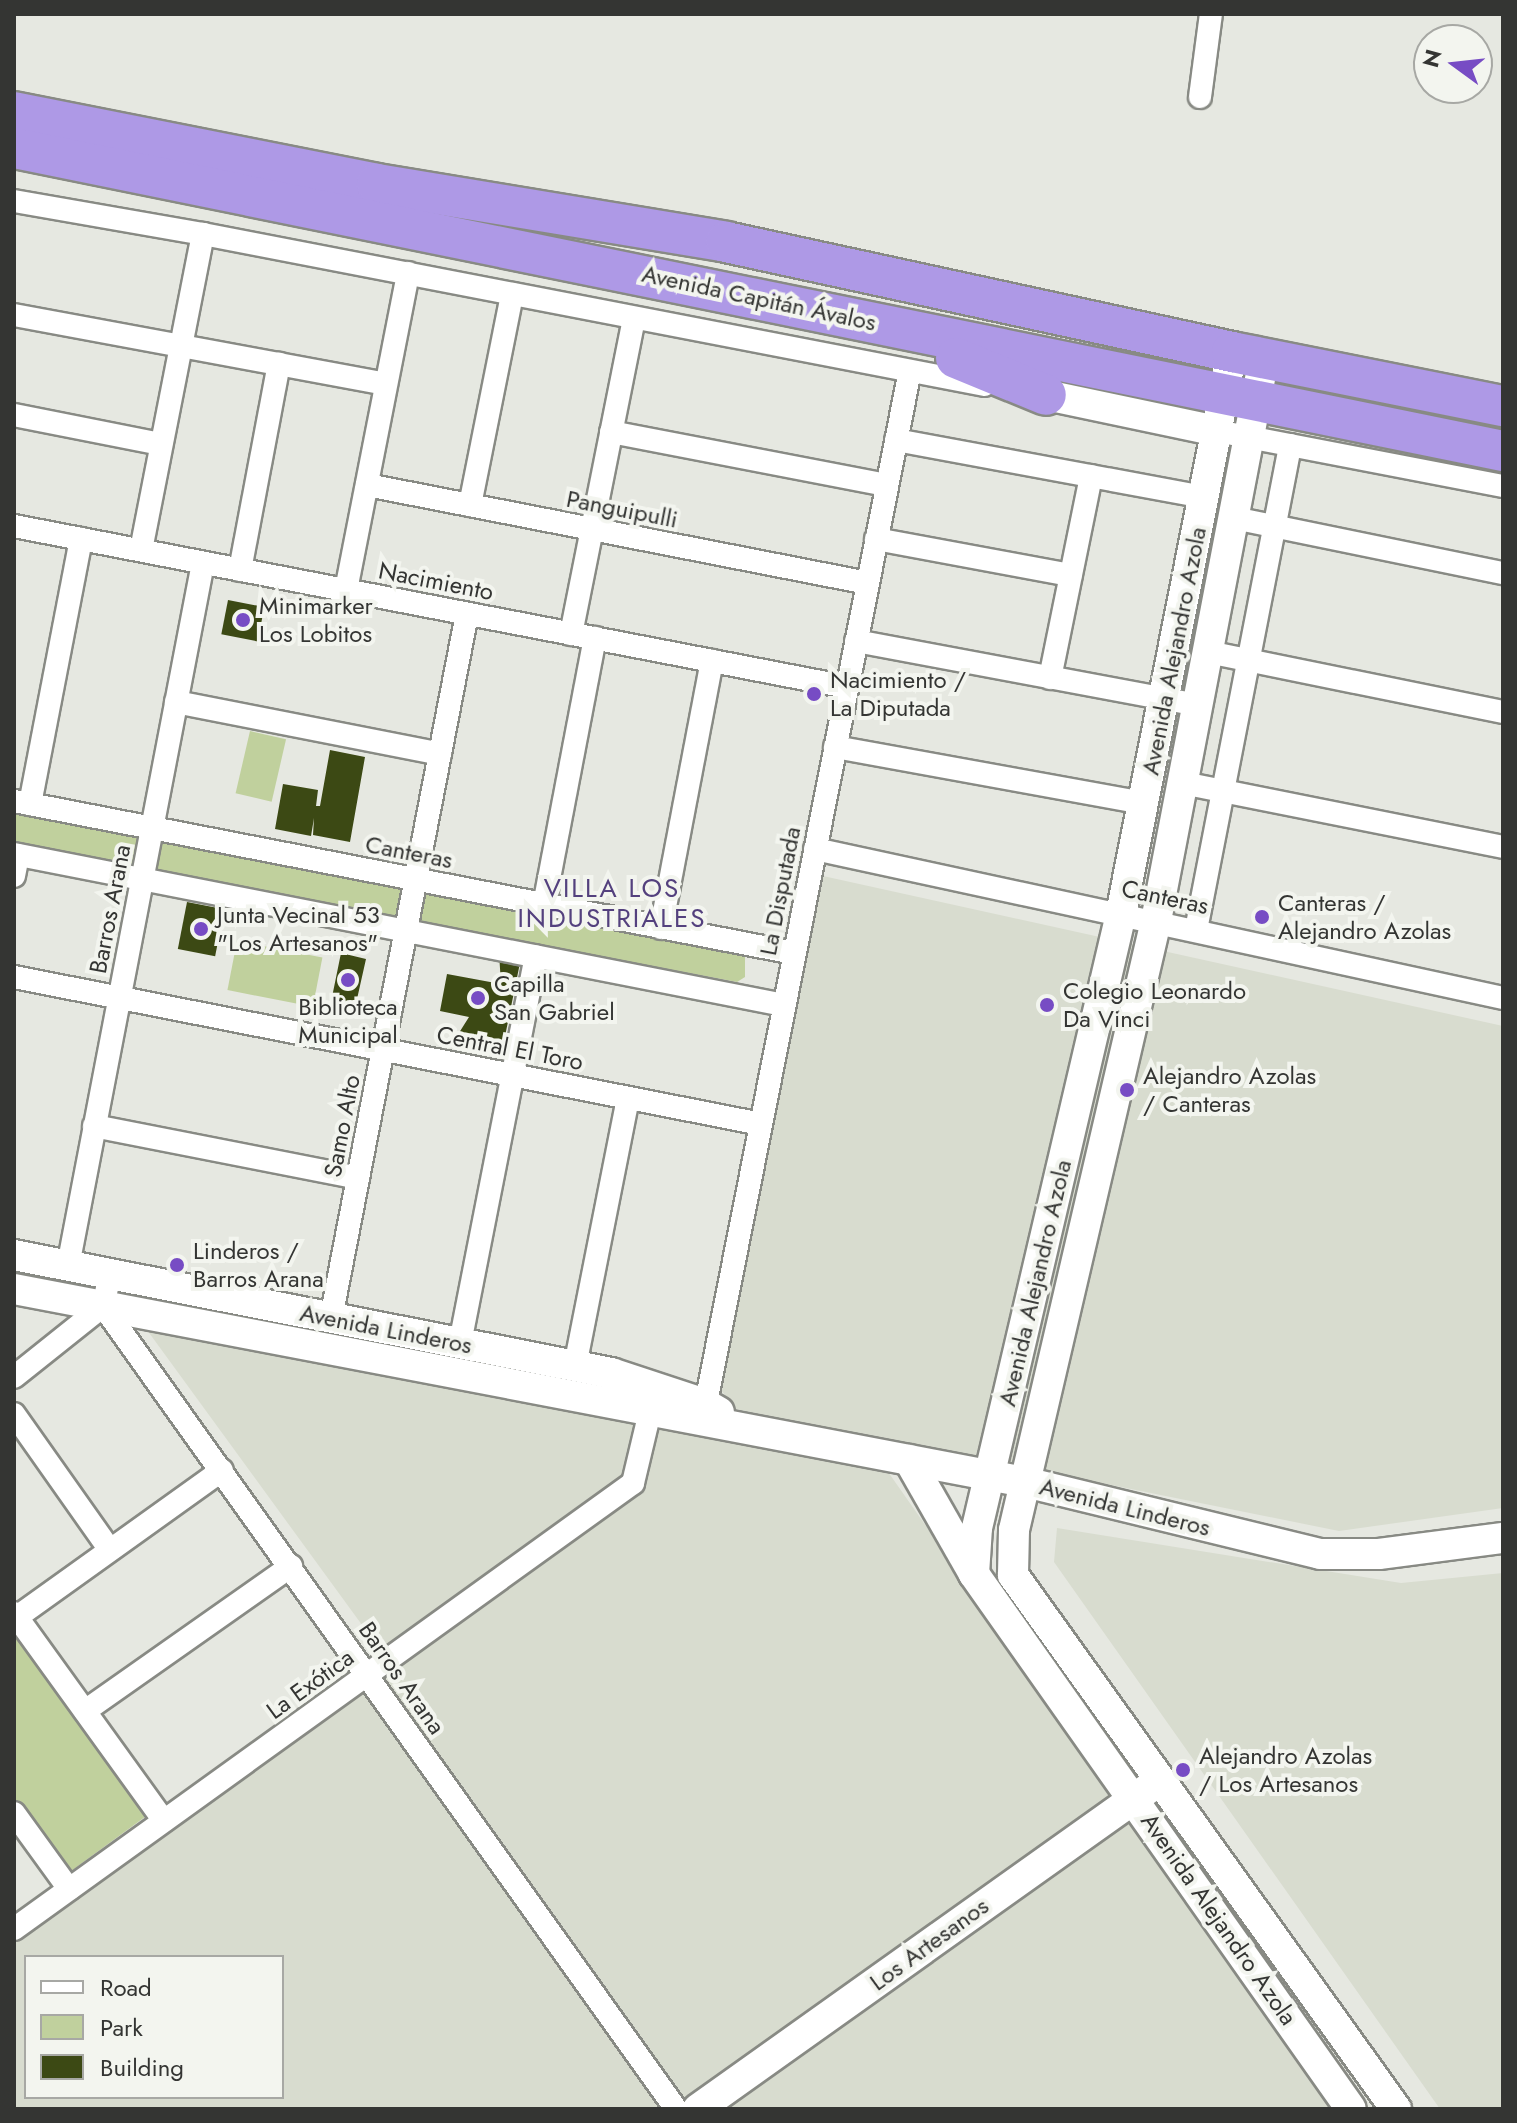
<!DOCTYPE html>
<meta charset="utf-8">
<style>
body{margin:0}
#map{position:relative;width:1517px;height:2123px;overflow:hidden;background:#e6e8e1;font-family:Jost,sans-serif}
div>[style]{position:absolute}
[style*='--x']{left:calc(var(--x)*1px);top:calc(var(--y)*1px);width:calc(var(--w)*1px);rotate:calc(var(--a)*1deg)}
.built>*{inset:0;background:#d8dccf}
.green>*{inset:0;background:#c0d09d;transform-origin:0 0}
.building>*{inset:0;background:#3c4914;transform-origin:0 0}
.roads{filter:drop-shadow(2px 0 #888a84) drop-shadow(-2px 0 #888a84) drop-shadow(0 2px #888a84) drop-shadow(0 -2px #888a84)}
.street>*{height:22px;margin:-11px;padding:0 11px;transform-origin:11px;border-radius:11px;background:#fff}
.secondary>*{height:30px;margin:-15px;padding:0 15px;transform-origin:15px;border-radius:15px;background:#fff}
.highway>*{height:40px;margin:-20px;padding:0 20px;transform-origin:20px;border-radius:20px;background:#ae99e6}
.dots>*{width:22px;height:22px;translate:-50% -50%;box-sizing:border-box;border:4px solid #f3f5ef;border-radius:50%}
span{translate:-50% -50%;white-space:nowrap;text-align:center;line-height:1.15;-webkit-text-stroke:8px #f3f5ef;paint-order:stroke}
.street-label{font-size:24px;color:#343533}
.poi-label{font-size:24px;color:#343533}
.left{translate:0 -50%;text-align:left}
.neighbourhood-label{font-size:26px;color:#54417e;letter-spacing:2px}
.frame{position:absolute;inset:0;border:16px solid #343533;pointer-events:none}
.legend{position:absolute;left:24px;top:1955px;width:260px;height:144px;box-sizing:border-box;background:#f3f5ef;border:2px solid #a7a8a4;margin:0;padding:10px 14px;list-style:none;font-size:24px;color:#343533}
.legend li{display:flex;align-items:center;gap:16px;height:40px}
.legend b{width:40px;border:2px solid #a7a8a4}
.north{position:absolute;left:1413px;top:24px;width:80px;height:80px;box-sizing:border-box;background:#f3f5ef;border:2px solid #a7a8a4;border-radius:50%;rotate:285deg;font-size:22px;font-weight:700;line-height:32px;text-align:center;color:#343533}
.north::after{content:'';display:block;margin:auto;width:28px;height:36px;background:#774cc4;clip-path:polygon(50% 0,100% 100%,50% 72%,0 100%)}
</style>
<div id="map">
<div class="built">
<div style="clip-path:polygon(823px 876px,1503px 1026px,1503px 1508px,1339px 1531px,735px 1409px,708px 1372px)"></div>
<div style="clip-path:polygon(evenodd,139px 1319px,886px 1469px,1335px 2109px,14px 2109px,14px 1936px,389px 1662px,139px 1319px,26px 1957px,282px 1957px,282px 2097px,26px 2097px,26px 1957px)"></div>
<div style="clip-path:polygon(1057px 1528px,1401px 1583px,1503px 1573px,1503px 2109px,1440px 2109px,1054px 1562px)"></div>
</div>
<div class="green">
<div style="left:250px;top:731px;width:37px;height:64px;rotate:13deg"></div>
<div style="clip-path:polygon(14px 812px,745px 952px,745px 977px,737px 982px,14px 846px)"></div>
<div style="left:237px;top:941px;width:87px;height:50px;rotate:11deg"></div>
<div style="clip-path:polygon(14px 1626px,149px 1814px,67px 1874px,14px 1800px)"></div>
</div>
<div class="building">
<div style="left:228px;top:600px;width:37px;height:35px;rotate:11deg"></div>
<div style="clip-path:polygon(330px 750px,365px 757px,350px 842px,313px 835px,314px 818px,311px 836px,275px 829px,283px 784px,318px 790px,316px 806px,320px 806px)"></div>
<div style="left:187px;top:902px;width:38px;height:48px;rotate:11deg"></div>
<div style="clip-path:polygon(341px 953px,366px 959px,355px 1008px,342px 1010px,341px 1004px,331px 1002px)"></div>
<div style="clip-path:polygon(499px 953px,521px 958px,503px 1046px,457px 1036px,469px 1017px,440px 1011px,447px 974px,501px 984px)"></div>
</div>
<div class="roads">
<div class="street">
<div style="--x:1200;--y:97;--w:84;--a:-82.5"></div>
<div style="--x:14;--y:201;--w:192;--a:9.9"></div>
<div style="--x:203;--y:234;--w:796;--a:10.93"></div>
<div style="--x:14;--y:315;--w:378;--a:10.5"></div>
<div style="--x:14;--y:415;--w:150;--a:11.2"></div>
<div style="--x:1217;--y:431;--w:291;--a:10.9"></div>
<div style="--x:611;--y:432;--w:281;--a:10.9"></div>
<div style="--x:896;--y:440;--w:313;--a:10.5"></div>
<div style="--x:367;--y:485;--w:510;--a:11.07"></div>
<div style="--x:470;--y:505;--w:215;--a:-78.7"></div>
<div style="--x:1234;--y:518;--w:275;--a:11.6"></div>
<div style="--x:14;--y:526;--w:848;--a:10.94"></div>
<div style="--x:876;--y:539;--w:198;--a:10.5"></div>
<div style="--x:141;--y:550;--w:322;--a:-78.9"></div>
<div style="--x:240;--y:570;--w:210;--a:-79.3"></div>
<div style="--x:346;--y:590;--w:323;--a:-78.9"></div>
<div style="--x:571;--y:634;--w:322;--a:-78.7"></div>
<div style="--x:856;--y:641;--w:348;--a:10.6"></div>
<div style="--x:1208;--y:652;--w:301;--a:11.5"></div>
<div style="--x:1050;--y:678;--w:206;--a:-78.5"></div>
<div style="--x:176;--y:702;--w:269;--a:11.1"></div>
<div style="--x:835;--y:747;--w:313;--a:10.3"></div>
<div style="--x:1183;--y:783;--w:326;--a:11.3"></div>
<div style="--x:14;--y:801;--w:795;--a:11.03"></div>
<div style="--x:30;--y:804;--w:270;--a:-79.1"></div>
<div style="--x:815;--y:849;--w:704;--a:12.22"></div>
<div style="--x:14;--y:854;--w:785;--a:11.1"></div>
<div style="--x:14;--y:876;--w:21;--a:-79"></div>
<div style="--x:544;--y:905;--w:272;--a:-79.2"></div>
<div style="--x:661;--y:928;--w:272;--a:-79.2"></div>
<div style="--x:1196;--y:930;--w:494;--a:-79"></div>
<div style="--x:14;--y:977;--w:761;--a:11.13"></div>
<div style="--x:94;--y:1126;--w:269;--a:11.1"></div>
<div style="--x:68;--y:1266;--w:716;--a:-79.13"></div>
<div style="--x:110;--y:1274;--w:33;--a:102"></div>
<div style="--x:103;--y:1306;--w:986;--a:54.49"></div>
<div style="--x:331;--y:1318;--w:717;--a:-79.07"></div>
<div style="--x:460;--y:1343;--w:394;--a:-78.9"></div>
<div style="--x:575;--y:1366;--w:273;--a:-78.8"></div>
<div style="--x:14;--y:1377;--w:114;--a:-38.6"></div>
<div style="--x:14;--y:1414;--w:166;--a:54.8"></div>
<div style="--x:703;--y:1418;--w:1067;--a:-78.82"></div>
<div style="--x:14;--y:1613;--w:256;--a:54.2"></div>
<div style="--x:17;--y:1617;--w:252;--a:-35.6"></div>
<div style="--x:85;--y:1711;--w:252;--a:-35.1"></div>
<div style="--x:14;--y:1813;--w:94;--a:54.1"></div>
<div style="--x:14;--y:1929;--w:763;--a:-35.77"></div>
<div style="--x:633;--y:1483;--w:90;--a:-76.6"></div>
</div>
<div class="secondary">
<div style="--x:1264;--y:358;--w:573;--a:100.86"></div>
<div style="--x:1156;--y:921;--w:625;--a:103.13"></div>
<div style="--x:1014;--y:1530;--w:45;--a:91.3"></div>
<div style="--x:1013;--y:1575;--w:657;--a:54.35"></div>
<div style="--x:1046;--y:395;--w:175;--a:11.9"></div>
<div style="--x:14;--y:1255;--w:609;--a:11.18"></div>
<div style="--x:611;--y:1373;--w:99;--a:18.3"></div>
<div style="--x:705;--y:1404;--w:16;--a:30"></div>
<div style="--x:14;--y:1289;--w:1029;--a:10.81"></div>
<div style="--x:1025;--y:1482;--w:304;--a:13.7"></div>
<div style="--x:1320;--y:1554;--w:59;--a:0"></div>
<div style="--x:1379;--y:1554;--w:125;--a:-7.4"></div>
<div style="--x:909;--y:1460;--w:131;--a:60.3"></div>
<div style="--x:974;--y:1574;--w:654;--a:54.83"></div>
<div style="--x:974;--y:1574;--w:46;--a:-86.3"></div>
<div style="--x:977;--y:1528;--w:631;--a:-76.8"></div>
<div style="--x:1121;--y:914;--w:573;--a:-78.83"></div>
<div style="--x:698;--y:2109;--w:554;--a:-35.44"></div>
</div>
<div class="highway">
<div style="--x:14;--y:112;--w:370;--a:11.2"></div>
<div style="--x:377;--y:184;--w:354;--a:9.4"></div>
<div style="--x:726;--y:242;--w:518;--a:12.26"></div>
<div style="--x:1232;--y:352;--w:276;--a:11.3"></div>
<div style="--x:14;--y:148;--w:1520;--a:11.5"></div>
<div style="--x:956;--y:358;--w:97;--a:22.3"></div>
</div>
</div>
<div class="dots">
<div style="left:243px;top:620px;background:#774cc4"></div>
<div style="left:814px;top:694px;background:#774cc4"></div>
<div style="left:1262px;top:917px;background:#774cc4"></div>
<div style="left:201px;top:929px;background:#774cc4"></div>
<div style="left:348px;top:980px;background:#774cc4"></div>
<div style="left:478px;top:998px;background:#774cc4"></div>
<div style="left:1047px;top:1005px;background:#774cc4"></div>
<div style="left:1127px;top:1090px;background:#774cc4"></div>
<div style="left:177px;top:1265px;background:#774cc4"></div>
<div style="left:1183px;top:1770px;background:#774cc4"></div>
</div>
<div class="street-label">
<span style="left:759px;top:298px;rotate:12deg">Avenida Capitán Ávalos</span>
<span style="left:622px;top:509px;rotate:11deg">Panguipulli</span>
<span style="left:436px;top:581px;rotate:11deg">Nacimiento</span>
<span style="left:1174px;top:651px;rotate:-79deg">Avenida Alejandro Azola</span>
<span style="left:409px;top:852px;rotate:11deg">Canteras</span>
<span style="left:780px;top:891px;rotate:-79deg">La Disputada</span>
<span style="left:1165px;top:897px;rotate:12deg">Canteras</span>
<span style="left:110px;top:909px;rotate:-79deg">Barros Arana</span>
<span style="left:510px;top:1048px;rotate:11deg">Central El Toro</span>
<span style="left:342px;top:1126px;rotate:-79deg">Samo Alto</span>
<span style="left:1035px;top:1283px;rotate:-77deg">Avenida Alejandro Azola</span>
<span style="left:386px;top:1329px;rotate:11deg">Avenida Linderos</span>
<span style="left:1125px;top:1507px;rotate:14deg">Avenida Linderos</span>
<span style="left:402px;top:1678px;rotate:55deg">Barros Arana</span>
<span style="left:310px;top:1684px;rotate:-36deg">La Exótica</span>
<span style="left:1219px;top:1919px;rotate:55deg">Avenida Alejandro Azola</span>
<span style="left:929px;top:1944px;rotate:-36deg">Los Artesanos</span>
</div>
<div class="poi-label">
<span class="left" style="left:259px;top:620px">Minimarker<br>Los Lobitos</span>
<span class="left" style="left:830px;top:694px">Nacimiento /<br>La Diputada</span>
<span class="left" style="left:1278px;top:917px">Canteras /<br>Alejandro Azolas</span>
<span class="left" style="left:217px;top:929px">Junta Vecinal 53<br>"Los Artesanos"</span>
<span class="left" style="left:494px;top:998px">Capilla<br>San Gabriel</span>
<span class="left" style="left:1063px;top:1005px">Colegio Leonardo<br>Da Vinci</span>
<span style="left:348px;top:1021px">Biblioteca<br>Municipal</span>
<span class="left" style="left:1143px;top:1090px">Alejandro Azolas<br>/ Canteras</span>
<span class="left" style="left:193px;top:1265px">Linderos /<br>Barros Arana</span>
<span class="left" style="left:1199px;top:1770px">Alejandro Azolas<br>/ Los Artesanos</span>
</div>
<div class="neighbourhood-label">
<span style="left:612px;top:904px">VILLA LOS<br>INDUSTRIALES</span>
</div>
<div class="frame"></div>
<ul class="legend">
<li><b style="height:10px;background:#fff"></b>Road</li>
<li><b style="height:22px;background:#c0d09d"></b>Park</li>
<li><b style="height:22px;background:#3c4914"></b>Building</li>
</ul>
<div class="north">N</div>
</div>
